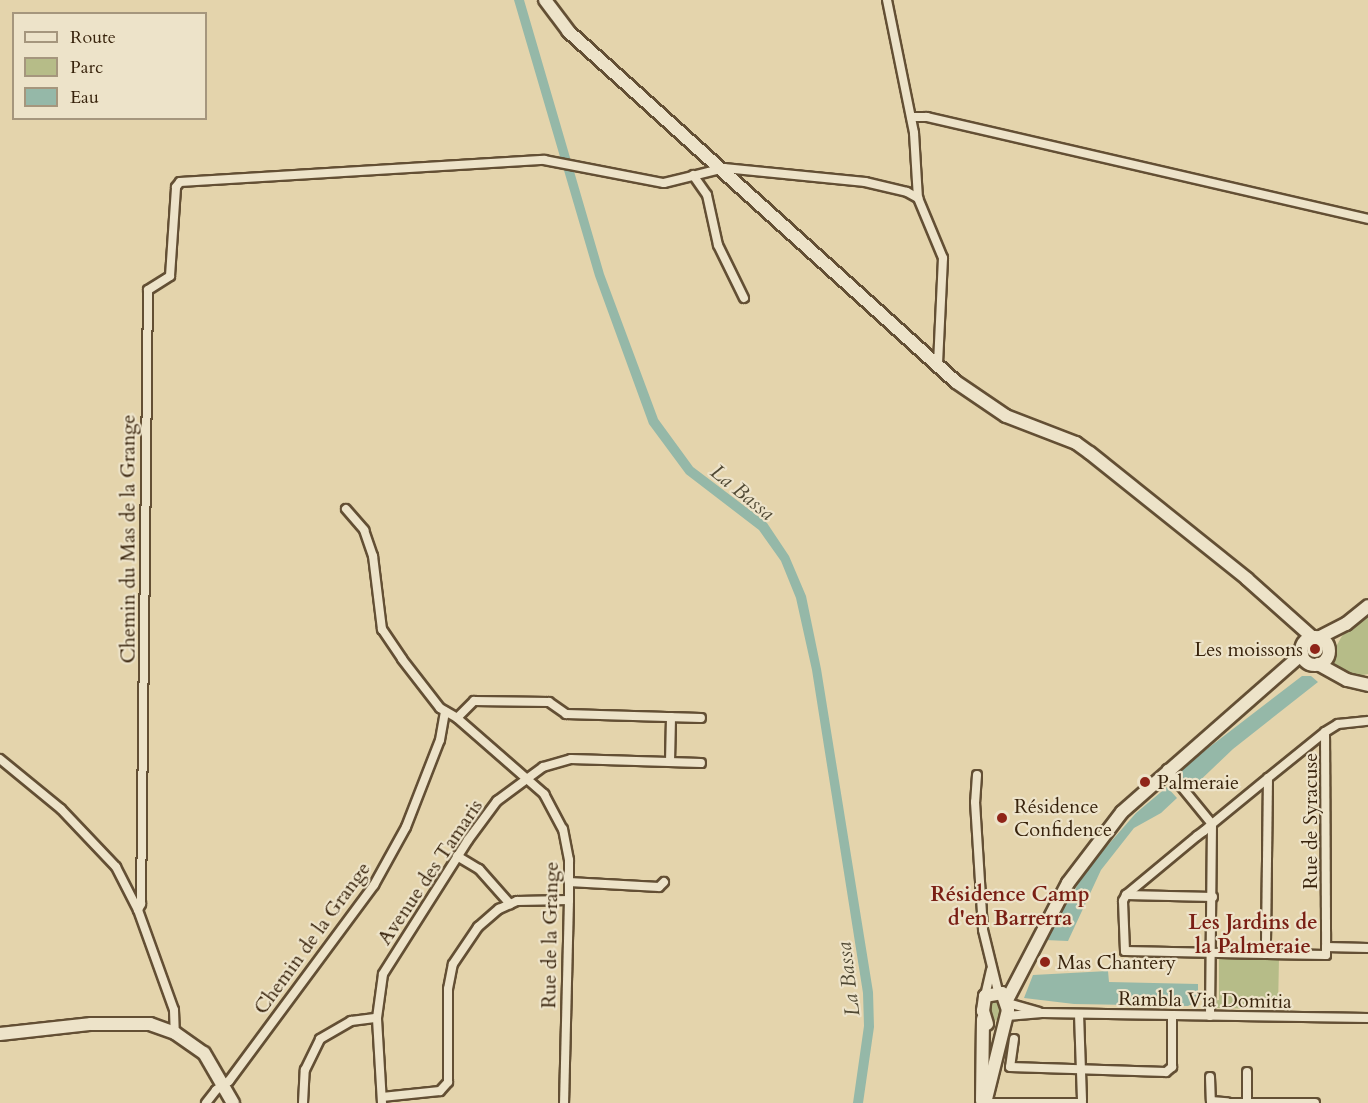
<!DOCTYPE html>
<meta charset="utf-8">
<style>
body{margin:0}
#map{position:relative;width:1368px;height:1103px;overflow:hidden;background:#e4d4ac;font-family:Cardo,serif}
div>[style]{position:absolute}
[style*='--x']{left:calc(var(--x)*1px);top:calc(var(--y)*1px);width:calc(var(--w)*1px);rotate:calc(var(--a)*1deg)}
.green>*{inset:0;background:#b6bc88}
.water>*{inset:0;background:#95b8a8}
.roads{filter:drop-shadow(2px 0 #634f34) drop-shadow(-2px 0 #634f34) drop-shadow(0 2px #634f34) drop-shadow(0 -2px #634f34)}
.street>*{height:8px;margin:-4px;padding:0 4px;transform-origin:4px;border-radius:4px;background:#ede3c9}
.secondary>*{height:12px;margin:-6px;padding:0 6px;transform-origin:6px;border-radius:6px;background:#ede3c9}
.secondary>.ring{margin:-6px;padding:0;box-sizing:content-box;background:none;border:12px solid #ede3c9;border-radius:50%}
.dots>*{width:16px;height:16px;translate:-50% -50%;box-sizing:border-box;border:3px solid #ede3c9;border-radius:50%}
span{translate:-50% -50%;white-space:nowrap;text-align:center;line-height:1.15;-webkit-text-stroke:4.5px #ede3c9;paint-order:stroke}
.street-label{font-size:20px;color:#38230c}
.poi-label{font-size:20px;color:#38230c}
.right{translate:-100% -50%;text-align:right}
.left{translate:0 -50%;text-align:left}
.water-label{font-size:21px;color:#4f4833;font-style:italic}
.neighbourhood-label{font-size:21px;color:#7a1f14;font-weight:700}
.legend{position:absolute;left:12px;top:12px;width:195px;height:108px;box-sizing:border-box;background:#ede3c9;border:2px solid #a5967d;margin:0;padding:8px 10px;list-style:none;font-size:18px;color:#38230c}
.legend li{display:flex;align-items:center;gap:12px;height:30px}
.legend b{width:30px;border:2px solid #a5967d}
</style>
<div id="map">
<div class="green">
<div style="clip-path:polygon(1368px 615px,1368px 674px,1357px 676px,1357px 679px,1338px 668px,1332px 660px,1333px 652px,1342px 636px)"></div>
<div style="clip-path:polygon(1219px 957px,1279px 958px,1278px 1009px,1214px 1008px,1213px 1001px,1219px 1000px)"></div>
<div style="clip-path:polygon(997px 996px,1002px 1012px,998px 1020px,991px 1021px,989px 999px)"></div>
</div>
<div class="water">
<div style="clip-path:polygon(514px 0,524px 0,604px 274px,658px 419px,693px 467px,767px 523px,789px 556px,806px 596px,821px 669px,873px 992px,874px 1027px,863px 1103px,853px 1103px,864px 1026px,863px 993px,812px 670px,796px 598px,781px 561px,759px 530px,686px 474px,649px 424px,595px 276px)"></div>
<div style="clip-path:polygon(1302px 676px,1311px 676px,1318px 682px,1233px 749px,1190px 790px,1177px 772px)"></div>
<div style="clip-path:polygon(1167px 787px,1177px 798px,1161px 813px,1134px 828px,1101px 870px,1068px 941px,1045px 940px,1087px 869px,1136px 813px)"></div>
<div style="clip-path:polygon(1108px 971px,1109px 982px,1198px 984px,1198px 1001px,1188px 1006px,1074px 1004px,1024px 998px,1033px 975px)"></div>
</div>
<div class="roads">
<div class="street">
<div style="--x:887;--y:0;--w:136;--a:78.5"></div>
<div style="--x:914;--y:133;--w:65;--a:86.5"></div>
<div style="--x:911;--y:117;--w:16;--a:0"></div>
<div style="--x:927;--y:117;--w:453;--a:13"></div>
<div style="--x:693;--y:175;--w:24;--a:55"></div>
<div style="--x:707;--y:195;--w:51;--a:77.6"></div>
<div style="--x:718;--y:245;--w:59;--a:63.9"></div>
<div style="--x:346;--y:509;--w:28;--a:49"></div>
<div style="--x:364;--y:530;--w:28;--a:71"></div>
<div style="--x:373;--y:556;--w:74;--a:83"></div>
<div style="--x:382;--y:629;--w:36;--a:56"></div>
<div style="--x:402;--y:659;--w:62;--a:52.2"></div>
<div style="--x:440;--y:708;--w:20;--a:30"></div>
<div style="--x:457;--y:718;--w:116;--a:41.1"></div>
<div style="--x:544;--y:794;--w:40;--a:62"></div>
<div style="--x:563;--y:829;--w:32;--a:79"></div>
<div style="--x:569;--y:860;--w:40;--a:90"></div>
<div style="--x:569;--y:900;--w:203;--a:91.4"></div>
<div style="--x:457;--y:718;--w:24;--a:-45"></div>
<div style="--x:474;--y:701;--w:75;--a:0.8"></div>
<div style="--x:549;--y:702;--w:21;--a:35"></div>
<div style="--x:566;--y:714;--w:135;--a:1.7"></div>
<div style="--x:1325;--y:732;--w:215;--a:89.7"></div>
<div style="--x:0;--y:759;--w:79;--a:39.3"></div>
<div style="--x:61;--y:809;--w:80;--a:46.5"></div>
<div style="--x:116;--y:867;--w:48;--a:62.9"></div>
<div style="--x:138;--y:910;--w:106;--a:70.2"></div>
<div style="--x:174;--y:1010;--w:23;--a:88"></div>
<div style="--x:670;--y:762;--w:45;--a:-88.7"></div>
<div style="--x:1167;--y:769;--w:71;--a:50.7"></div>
<div style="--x:1212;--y:824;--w:192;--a:90.6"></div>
<div style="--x:977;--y:775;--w:27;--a:94"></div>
<div style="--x:975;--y:802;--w:128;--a:86.4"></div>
<div style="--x:983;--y:930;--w:63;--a:76.2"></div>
<div style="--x:1268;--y:778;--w:176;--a:90.7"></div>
<div style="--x:1266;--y:954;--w:141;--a:-178.8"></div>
<div style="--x:1125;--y:951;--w:50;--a:-92.3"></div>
<div style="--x:1123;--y:901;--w:7;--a:-63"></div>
<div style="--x:1126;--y:895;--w:92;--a:-39.7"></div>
<div style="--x:1197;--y:836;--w:9;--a:-36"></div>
<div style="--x:1204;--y:831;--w:11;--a:-41"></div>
<div style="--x:1212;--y:824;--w:72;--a:-39.4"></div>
<div style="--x:1268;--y:778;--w:73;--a:-38.9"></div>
<div style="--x:1325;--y:732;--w:15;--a:-32"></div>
<div style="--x:1338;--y:724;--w:30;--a:-6"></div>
<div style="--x:457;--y:856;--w:26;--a:31"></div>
<div style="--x:479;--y:869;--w:47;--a:48.5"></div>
<div style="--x:569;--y:882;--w:90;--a:3.2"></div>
<div style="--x:659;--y:887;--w:7;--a:-45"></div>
<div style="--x:1126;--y:895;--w:87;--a:1.3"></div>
<div style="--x:138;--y:910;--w:7;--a:-63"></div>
<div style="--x:141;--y:904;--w:614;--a:-89.35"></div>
<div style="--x:148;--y:290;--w:26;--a:-32"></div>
<div style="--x:170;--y:276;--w:89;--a:-86.1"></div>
<div style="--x:176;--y:187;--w:6;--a:-51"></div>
<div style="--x:180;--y:182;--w:365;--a:-3.5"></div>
<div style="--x:544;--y:160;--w:122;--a:10.9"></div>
<div style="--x:664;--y:183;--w:62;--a:-14"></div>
<div style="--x:724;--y:168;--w:142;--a:5.7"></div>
<div style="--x:865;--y:182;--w:43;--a:13.4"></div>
<div style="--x:907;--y:192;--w:13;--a:29"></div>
<div style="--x:918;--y:198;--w:65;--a:67.4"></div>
<div style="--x:943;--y:258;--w:107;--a:92.7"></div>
<div style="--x:1266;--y:954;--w:60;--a:1"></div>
<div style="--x:1326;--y:955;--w:8;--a:-90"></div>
<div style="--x:1326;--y:947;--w:42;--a:1.4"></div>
<div style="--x:985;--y:996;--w:27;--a:-77"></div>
<div style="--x:1008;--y:1003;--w:32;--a:16"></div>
<div style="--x:1079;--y:1014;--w:86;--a:88"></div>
<div style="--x:1007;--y:1016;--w:35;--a:-5"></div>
<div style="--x:1042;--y:1013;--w:326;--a:0.9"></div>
<div style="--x:1014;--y:1039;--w:28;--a:98"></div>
<div style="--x:1010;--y:1067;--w:156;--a:1.8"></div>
<div style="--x:1166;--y:1072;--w:8;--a:-40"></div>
<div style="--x:1172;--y:1067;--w:51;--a:-90"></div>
<div style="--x:1210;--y:1077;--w:24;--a:88"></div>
<div style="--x:1211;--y:1101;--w:16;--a:4"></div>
<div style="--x:382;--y:1097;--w:58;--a:-5.9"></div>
<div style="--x:440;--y:1091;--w:12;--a:-48"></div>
<div style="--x:448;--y:1082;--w:93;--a:-90"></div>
<div style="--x:448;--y:989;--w:25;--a:-79"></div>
<div style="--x:453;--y:964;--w:45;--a:-56"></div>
<div style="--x:478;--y:927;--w:28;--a:-41"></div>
<div style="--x:499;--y:909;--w:20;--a:-24"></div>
<div style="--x:517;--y:901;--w:52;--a:-1.1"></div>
<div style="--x:1247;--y:1102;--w:30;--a:-90"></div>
<div style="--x:206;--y:1103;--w:16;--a:-52"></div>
<div style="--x:216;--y:1090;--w:16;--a:-35"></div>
<div style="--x:229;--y:1081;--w:244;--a:-53.5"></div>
<div style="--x:374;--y:885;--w:66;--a:-61.1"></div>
<div style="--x:406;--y:827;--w:93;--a:-68.7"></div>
<div style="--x:440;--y:740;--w:29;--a:-80"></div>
<div style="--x:303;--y:1103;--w:33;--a:-87"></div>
<div style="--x:305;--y:1070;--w:34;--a:-64"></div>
<div style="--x:320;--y:1039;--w:36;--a:-30"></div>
<div style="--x:351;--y:1021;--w:26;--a:-7"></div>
<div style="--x:382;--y:1103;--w:85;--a:-93.4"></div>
<div style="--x:377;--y:1018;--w:44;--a:-82.2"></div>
<div style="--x:383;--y:974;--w:159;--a:-57.6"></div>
<div style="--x:468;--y:840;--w:49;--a:-53.4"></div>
<div style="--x:497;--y:801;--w:57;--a:-36.5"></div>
<div style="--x:543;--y:767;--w:29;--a:-16"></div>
<div style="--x:571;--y:759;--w:130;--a:1.8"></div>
<div style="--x:990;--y:1103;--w:92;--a:0"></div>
<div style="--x:1227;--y:1103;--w:88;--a:0"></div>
</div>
<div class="secondary">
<div style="--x:545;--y:0;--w:39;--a:53"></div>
<div style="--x:568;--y:31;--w:523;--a:42.13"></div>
<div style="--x:956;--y:382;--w:60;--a:34.2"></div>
<div style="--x:1006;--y:416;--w:75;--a:21.1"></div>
<div style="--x:1076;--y:443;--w:17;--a:36"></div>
<div style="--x:1090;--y:453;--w:201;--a:38.7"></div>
<div style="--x:1247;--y:579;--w:87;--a:41.7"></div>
<div style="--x:1320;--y:637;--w:29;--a:-27"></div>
<div style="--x:1346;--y:624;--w:28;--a:-39"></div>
<div class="ring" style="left:1301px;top:637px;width:16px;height:16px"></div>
<div style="--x:1318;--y:664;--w:33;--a:29"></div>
<div style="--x:1347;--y:680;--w:22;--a:13"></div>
<div style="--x:1007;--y:1000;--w:132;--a:-62.5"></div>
<div style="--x:1068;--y:883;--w:89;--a:-52.7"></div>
<div style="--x:1122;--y:812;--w:240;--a:-41.3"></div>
<div style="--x:987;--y:1024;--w:14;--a:-107"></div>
<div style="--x:983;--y:1011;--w:15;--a:-82"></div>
<div style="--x:985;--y:996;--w:17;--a:-10"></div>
<div style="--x:0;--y:1034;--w:92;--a:-6.3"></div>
<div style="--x:91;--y:1024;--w:59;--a:0"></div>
<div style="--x:150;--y:1024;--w:27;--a:20"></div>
<div style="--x:175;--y:1033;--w:35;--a:35"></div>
<div style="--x:204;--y:1053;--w:58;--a:59.9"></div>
<div style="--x:982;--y:1101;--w:82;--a:-89.3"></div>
<div style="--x:985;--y:1103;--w:96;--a:-76.1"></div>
<div style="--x:1008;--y:1010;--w:18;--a:-109"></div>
</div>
</div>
<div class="dots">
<div style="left:1315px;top:649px;background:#8f2418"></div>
<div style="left:1145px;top:782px;background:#8f2418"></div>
<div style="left:1002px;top:818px;background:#8f2418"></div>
<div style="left:1045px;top:962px;background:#8f2418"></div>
</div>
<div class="street-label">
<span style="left:128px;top:539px;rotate:-90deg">Chemin du Mas de la Grange</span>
<span style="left:1310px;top:821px;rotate:-90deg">Rue de Syracuse</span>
<span style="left:430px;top:872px;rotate:-56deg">Avenue des Tamaris</span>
<span style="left:550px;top:935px;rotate:-89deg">Rue de la Grange</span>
<span style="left:312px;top:938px;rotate:-54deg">Chemin de la Grange</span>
<span style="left:1205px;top:1000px;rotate:1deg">Rambla Via Domitia</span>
</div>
<div class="poi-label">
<span class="right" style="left:1303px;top:649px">Les moissons</span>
<span class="left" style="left:1157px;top:782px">Palmeraie</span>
<span class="left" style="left:1014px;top:818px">Résidence<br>Confidence</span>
<span class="left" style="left:1057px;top:962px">Mas Chantery</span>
</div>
<div class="water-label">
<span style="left:742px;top:493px;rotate:39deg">La Bassa</span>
<span style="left:849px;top:979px;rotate:-97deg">La Bassa</span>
</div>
<div class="neighbourhood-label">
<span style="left:1010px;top:907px">Résidence Camp<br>d'en Barrerra</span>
<span style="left:1253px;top:935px">Les Jardins de<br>la Palmeraie</span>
</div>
<ul class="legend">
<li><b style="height:8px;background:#ede3c9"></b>Route</li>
<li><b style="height:16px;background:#b6bc88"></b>Parc</li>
<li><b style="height:16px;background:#95b8a8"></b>Eau</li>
</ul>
</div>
